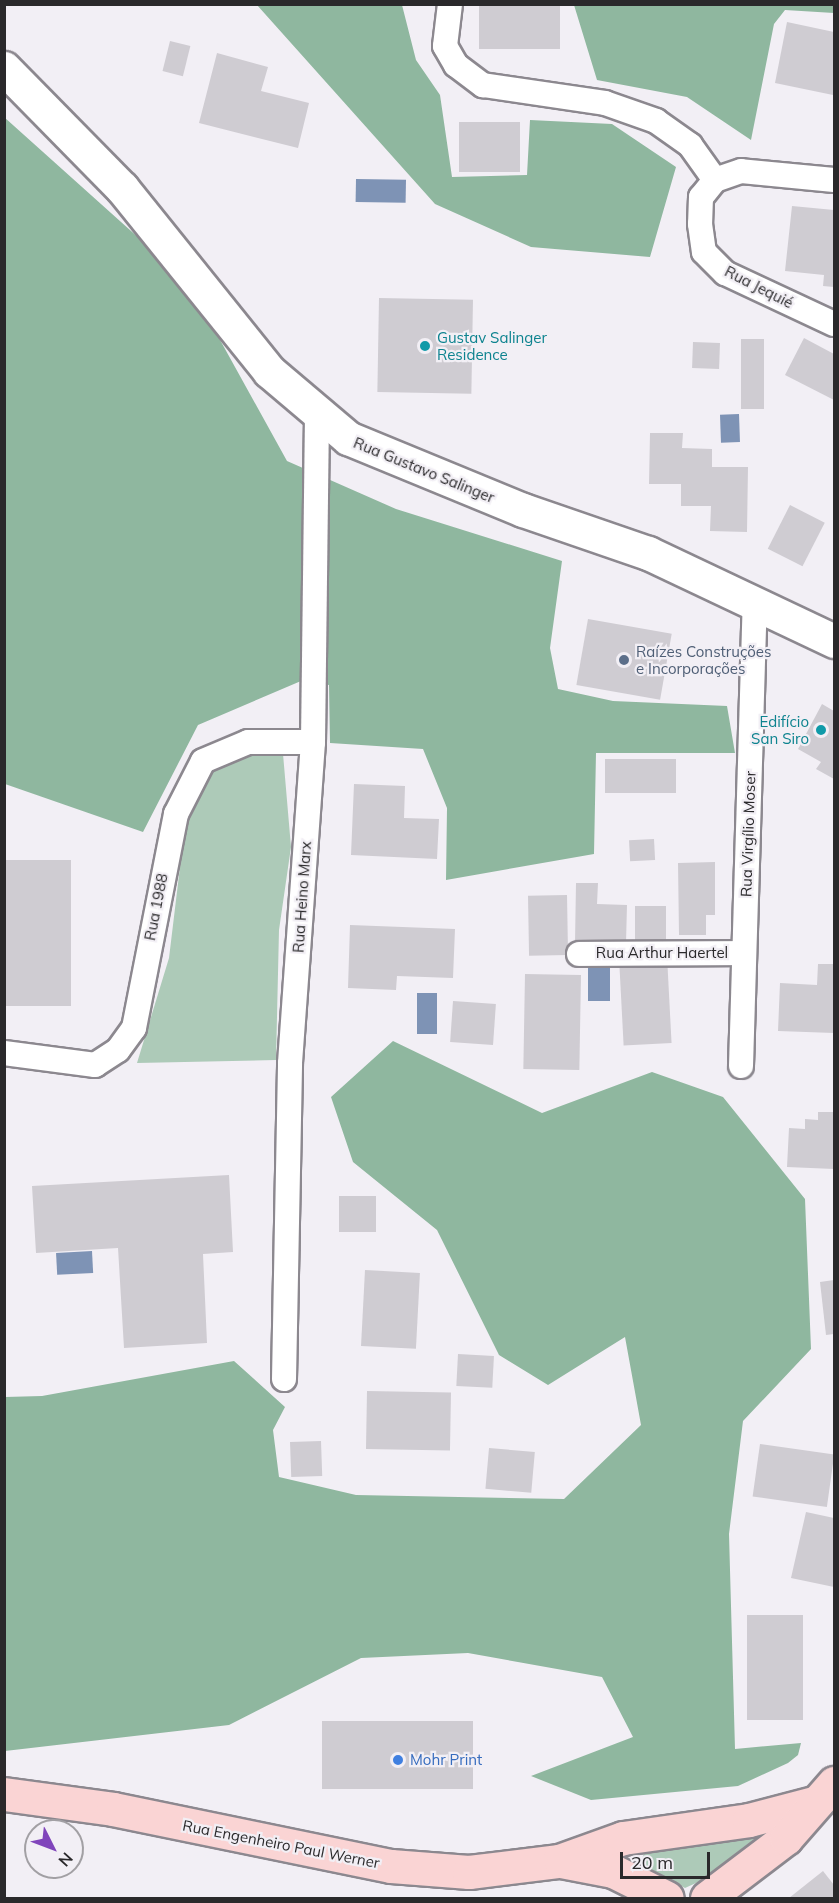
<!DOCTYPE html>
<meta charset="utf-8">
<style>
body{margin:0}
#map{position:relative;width:839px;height:1903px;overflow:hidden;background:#f2eff5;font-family:Mulish,sans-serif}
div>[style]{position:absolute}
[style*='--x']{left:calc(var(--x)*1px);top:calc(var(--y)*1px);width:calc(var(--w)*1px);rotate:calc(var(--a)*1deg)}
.green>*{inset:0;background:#adcab8}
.forest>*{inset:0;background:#8fb79f}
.water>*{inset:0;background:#7e93b5;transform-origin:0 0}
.building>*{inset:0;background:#cfccd2;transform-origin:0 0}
.roads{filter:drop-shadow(2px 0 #8c888f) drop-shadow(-2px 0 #8c888f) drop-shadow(0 2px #8c888f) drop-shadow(0 -2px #8c888f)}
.street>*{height:24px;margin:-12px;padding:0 12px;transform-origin:12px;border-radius:12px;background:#fff}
.secondary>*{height:33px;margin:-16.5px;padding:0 16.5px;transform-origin:16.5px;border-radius:16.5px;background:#fff}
.primary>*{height:33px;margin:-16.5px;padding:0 16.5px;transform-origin:16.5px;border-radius:16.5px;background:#fad4d4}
.dots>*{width:16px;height:16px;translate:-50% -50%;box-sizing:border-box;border:3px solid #f2eff5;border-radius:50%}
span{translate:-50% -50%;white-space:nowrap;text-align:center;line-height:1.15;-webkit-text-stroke:4.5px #f2eff5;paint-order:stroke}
.street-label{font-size:15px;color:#2a292b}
.culture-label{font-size:15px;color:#0d838f}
.left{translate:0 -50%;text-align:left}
.right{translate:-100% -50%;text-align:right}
.service-label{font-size:15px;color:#4e5e75}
.shop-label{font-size:15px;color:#366cbe}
.frame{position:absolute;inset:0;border:6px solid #2a292b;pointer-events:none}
.north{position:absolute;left:24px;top:1819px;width:60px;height:60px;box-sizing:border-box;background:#f2eff5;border:2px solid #a2a0a4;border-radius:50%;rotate:132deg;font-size:16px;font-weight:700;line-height:24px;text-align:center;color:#2a292b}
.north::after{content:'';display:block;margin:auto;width:21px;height:27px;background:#8045bb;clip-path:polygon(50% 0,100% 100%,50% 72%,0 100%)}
.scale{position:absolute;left:620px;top:1852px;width:90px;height:27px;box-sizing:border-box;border:3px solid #2a292b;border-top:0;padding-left:8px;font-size:18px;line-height:21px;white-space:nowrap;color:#2a292b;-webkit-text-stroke:4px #f2eff5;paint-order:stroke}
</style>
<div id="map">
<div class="green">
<div style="clip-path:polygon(282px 742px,291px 847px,279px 930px,276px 1060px,137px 1063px,169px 958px,187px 809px,214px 765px)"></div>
<div style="clip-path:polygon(784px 1821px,707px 1878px,685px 1888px,640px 1863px,648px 1845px)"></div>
</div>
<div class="forest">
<div style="clip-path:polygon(834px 4px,834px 13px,785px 10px,774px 24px,751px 140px,687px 97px,597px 80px,574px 5px)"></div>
<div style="clip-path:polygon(257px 5px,402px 5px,416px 60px,440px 95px,452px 177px,527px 175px,530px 120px,612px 124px,676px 167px,650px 257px,531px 247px,435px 204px)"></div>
<div style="clip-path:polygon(4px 117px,150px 248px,209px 320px,287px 461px,396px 509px,562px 561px,550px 648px,558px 689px,613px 701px,727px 706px,735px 753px,596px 753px,594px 854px,446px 880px,447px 808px,423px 749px,330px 743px,329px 685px,301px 681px,198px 725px,143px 832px,5px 784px)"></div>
<div style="clip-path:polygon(393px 1041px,542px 1113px,652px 1072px,723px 1097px,805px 1199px,811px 1349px,743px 1421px,729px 1534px,735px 1749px,801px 1743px,798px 1755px,788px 1763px,738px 1786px,591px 1800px,531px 1776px,633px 1737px,602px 1677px,468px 1653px,361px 1658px,229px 1725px,5px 1751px,5px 1397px,42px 1396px,234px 1361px,285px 1407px,273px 1430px,279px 1477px,356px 1495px,564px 1499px,641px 1425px,625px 1337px,548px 1385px,499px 1355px,437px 1230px,353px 1162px,331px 1097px)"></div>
</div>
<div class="water">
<div style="left:356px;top:179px;width:50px;height:23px;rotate:1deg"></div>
<div style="left:739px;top:414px;width:28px;height:19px;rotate:88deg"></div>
<div style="left:588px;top:967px;width:22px;height:34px"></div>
<div style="left:417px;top:993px;width:20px;height:41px"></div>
<div style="left:92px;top:1251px;width:22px;height:36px;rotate:87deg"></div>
</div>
<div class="building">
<div style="left:479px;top:4px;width:81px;height:45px"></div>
<div style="clip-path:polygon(787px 22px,834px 32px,833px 95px,775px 83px)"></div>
<div style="left:170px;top:41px;width:21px;height:31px;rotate:14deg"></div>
<div style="clip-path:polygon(217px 53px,268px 67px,261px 91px,309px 103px,298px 148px,199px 123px)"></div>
<div style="left:459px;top:122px;width:61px;height:50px"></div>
<div style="clip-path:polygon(792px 206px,834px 210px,834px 287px,823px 286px,824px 275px,785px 271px)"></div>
<div style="left:379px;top:298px;width:94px;height:94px;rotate:1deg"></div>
<div style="clip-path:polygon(804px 338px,834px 354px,834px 400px,785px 375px)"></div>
<div style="left:741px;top:339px;width:23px;height:70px"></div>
<div style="left:693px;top:342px;width:27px;height:26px;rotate:2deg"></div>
<div style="clip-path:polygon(650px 433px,683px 433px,682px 448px,712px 449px,712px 467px,748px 467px,747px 532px,710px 531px,711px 506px,681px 506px,681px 484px,649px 484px)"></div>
<div style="left:790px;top:505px;width:39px;height:49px;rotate:27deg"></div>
<div style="left:588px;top:619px;width:85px;height:67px;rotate:10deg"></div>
<div style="clip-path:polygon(822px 704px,834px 711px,834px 779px,816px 769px,821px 762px,798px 749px)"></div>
<div style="left:605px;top:759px;width:71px;height:34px"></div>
<div style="clip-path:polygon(354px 784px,405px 786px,404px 818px,439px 819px,437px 859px,351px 855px)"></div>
<div style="left:654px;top:839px;width:21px;height:25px;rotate:87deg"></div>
<div style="left:4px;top:860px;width:67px;height:146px"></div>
<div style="clip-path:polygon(715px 862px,715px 915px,706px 915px,706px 935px,679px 935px,678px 863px)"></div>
<div style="clip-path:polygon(576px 883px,598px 883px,597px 904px,627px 905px,626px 943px,575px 942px)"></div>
<div style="left:567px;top:895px;width:60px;height:39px;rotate:89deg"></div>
<div style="left:635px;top:906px;width:31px;height:37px"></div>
<div style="clip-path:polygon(350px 925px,455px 929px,453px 978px,397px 976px,396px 990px,348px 988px)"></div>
<div style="left:667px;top:956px;width:87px;height:48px;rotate:87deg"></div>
<div style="clip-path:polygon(818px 964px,834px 964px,834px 1033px,778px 1031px,780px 983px,817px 985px)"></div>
<div style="left:525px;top:974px;width:56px;height:95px;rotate:1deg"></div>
<div style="left:453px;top:1001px;width:43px;height:41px;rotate:4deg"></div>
<div style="clip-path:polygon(818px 1112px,834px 1112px,834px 1169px,787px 1167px,789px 1128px,805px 1129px,805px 1119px,818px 1120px)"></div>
<div style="clip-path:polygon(229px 1175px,233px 1252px,203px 1254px,207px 1343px,124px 1348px,118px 1248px,36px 1253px,32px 1186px)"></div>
<div style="left:339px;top:1196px;width:37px;height:36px"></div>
<div style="left:365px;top:1270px;width:55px;height:76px;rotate:3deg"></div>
<div style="clip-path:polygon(834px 1280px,834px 1334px,826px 1335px,820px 1282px)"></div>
<div style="left:458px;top:1354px;width:36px;height:32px;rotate:3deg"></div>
<div style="left:367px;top:1391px;width:84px;height:58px;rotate:1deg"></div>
<div style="left:321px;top:1441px;width:35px;height:31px;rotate:88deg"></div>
<div style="left:760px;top:1444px;width:75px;height:53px;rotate:8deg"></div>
<div style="left:489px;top:1448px;width:46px;height:41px;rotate:5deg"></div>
<div style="clip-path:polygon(806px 1512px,834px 1518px,834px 1587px,791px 1578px)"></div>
<div style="left:747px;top:1615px;width:56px;height:105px"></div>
<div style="left:322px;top:1721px;width:151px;height:68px"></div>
<div style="clip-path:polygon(823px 1871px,834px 1885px,834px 1898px,789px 1898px)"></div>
</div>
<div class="roads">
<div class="street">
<div style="--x:450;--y:4;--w:42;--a:96.8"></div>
<div style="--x:445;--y:46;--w:22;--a:60"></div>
<div style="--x:456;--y:65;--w:34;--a:37"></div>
<div style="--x:483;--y:85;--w:123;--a:8.4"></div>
<div style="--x:605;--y:103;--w:54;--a:19.4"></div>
<div style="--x:656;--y:121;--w:42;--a:35.2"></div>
<div style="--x:690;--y:145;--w:43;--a:54.5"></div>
<div style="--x:834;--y:180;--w:93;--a:-174.5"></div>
<div style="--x:741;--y:171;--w:28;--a:161"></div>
<div style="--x:715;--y:180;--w:22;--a:129"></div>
<div style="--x:701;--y:197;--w:27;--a:92"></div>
<div style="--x:700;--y:224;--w:28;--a:82"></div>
<div style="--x:704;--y:252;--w:30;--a:45"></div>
<div style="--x:725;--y:273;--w:120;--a:25.1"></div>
<div style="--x:579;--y:954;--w:165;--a:-0.3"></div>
<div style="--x:4;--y:1053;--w:92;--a:7.5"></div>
<div style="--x:95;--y:1065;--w:27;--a:-33"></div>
<div style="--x:118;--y:1050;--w:27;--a:-54"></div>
<div style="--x:134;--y:1028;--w:218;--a:-78.9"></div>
<div style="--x:176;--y:814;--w:59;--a:-63"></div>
<div style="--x:203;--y:761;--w:49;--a:-22.9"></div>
<div style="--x:248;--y:742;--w:65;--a:0"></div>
<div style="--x:741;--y:1066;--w:464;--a:-88.3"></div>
<div style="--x:284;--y:1379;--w:316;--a:-88.9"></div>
<div style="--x:290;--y:1063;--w:322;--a:-85.9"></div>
<div style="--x:313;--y:742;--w:327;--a:-89.3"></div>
</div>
<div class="secondary">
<div style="--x:4;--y:68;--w:168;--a:45.5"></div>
<div style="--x:122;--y:188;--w:235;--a:51.2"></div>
<div style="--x:269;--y:371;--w:104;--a:40.3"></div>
<div style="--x:348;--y:438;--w:189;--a:22.4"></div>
<div style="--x:523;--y:510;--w:132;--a:19"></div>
<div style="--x:648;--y:553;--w:206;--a:25.3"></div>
</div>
<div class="primary">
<div style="--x:4;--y:1794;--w:110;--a:7.8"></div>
<div style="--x:113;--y:1809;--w:284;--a:11.6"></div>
<div style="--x:391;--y:1866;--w:78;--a:4.4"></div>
<div style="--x:469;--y:1872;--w:91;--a:-7"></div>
<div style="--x:559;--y:1861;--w:68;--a:-19.8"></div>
<div style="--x:623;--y:1838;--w:127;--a:-8.1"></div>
<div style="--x:749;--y:1820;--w:70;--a:-14.8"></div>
<div style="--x:561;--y:1861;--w:53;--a:10.9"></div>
<div style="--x:613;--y:1871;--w:60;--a:26.6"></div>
<div style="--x:707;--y:1898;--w:99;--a:-37.2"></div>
<div style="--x:786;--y:1838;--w:73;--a:-48.9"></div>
</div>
</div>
<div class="dots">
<div style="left:425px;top:346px;background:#0f9aa8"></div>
<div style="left:624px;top:660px;background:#5c6f8a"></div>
<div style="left:821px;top:730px;background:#0f9aa8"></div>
<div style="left:398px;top:1760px;background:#3f7fe0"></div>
</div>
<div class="street-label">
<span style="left:759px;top:287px;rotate:27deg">Rua Jequié</span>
<span style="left:424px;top:470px;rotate:22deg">Rua Gustavo Salinger</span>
<span style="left:748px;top:834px;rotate:-88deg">Rua Virgílio Moser</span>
<span style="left:302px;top:897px;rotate:-86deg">Rua Heino Marx</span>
<span style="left:156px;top:907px;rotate:-79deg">Rua 1988</span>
<span style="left:662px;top:953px">Rua Arthur Haertel</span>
<span style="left:281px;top:1844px;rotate:11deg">Rua Engenheiro Paul Werner</span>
</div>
<div class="culture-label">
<span class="left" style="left:437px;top:346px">Gustav Salinger<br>Residence</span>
<span class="right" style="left:809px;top:730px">Edifício<br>San Siro</span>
</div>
<div class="service-label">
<span class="left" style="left:636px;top:660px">Raízes Construções<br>e Incorporações</span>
</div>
<div class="shop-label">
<span class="left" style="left:410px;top:1760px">Mohr Print</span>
</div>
<div class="frame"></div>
<div class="north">N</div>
<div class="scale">20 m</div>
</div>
